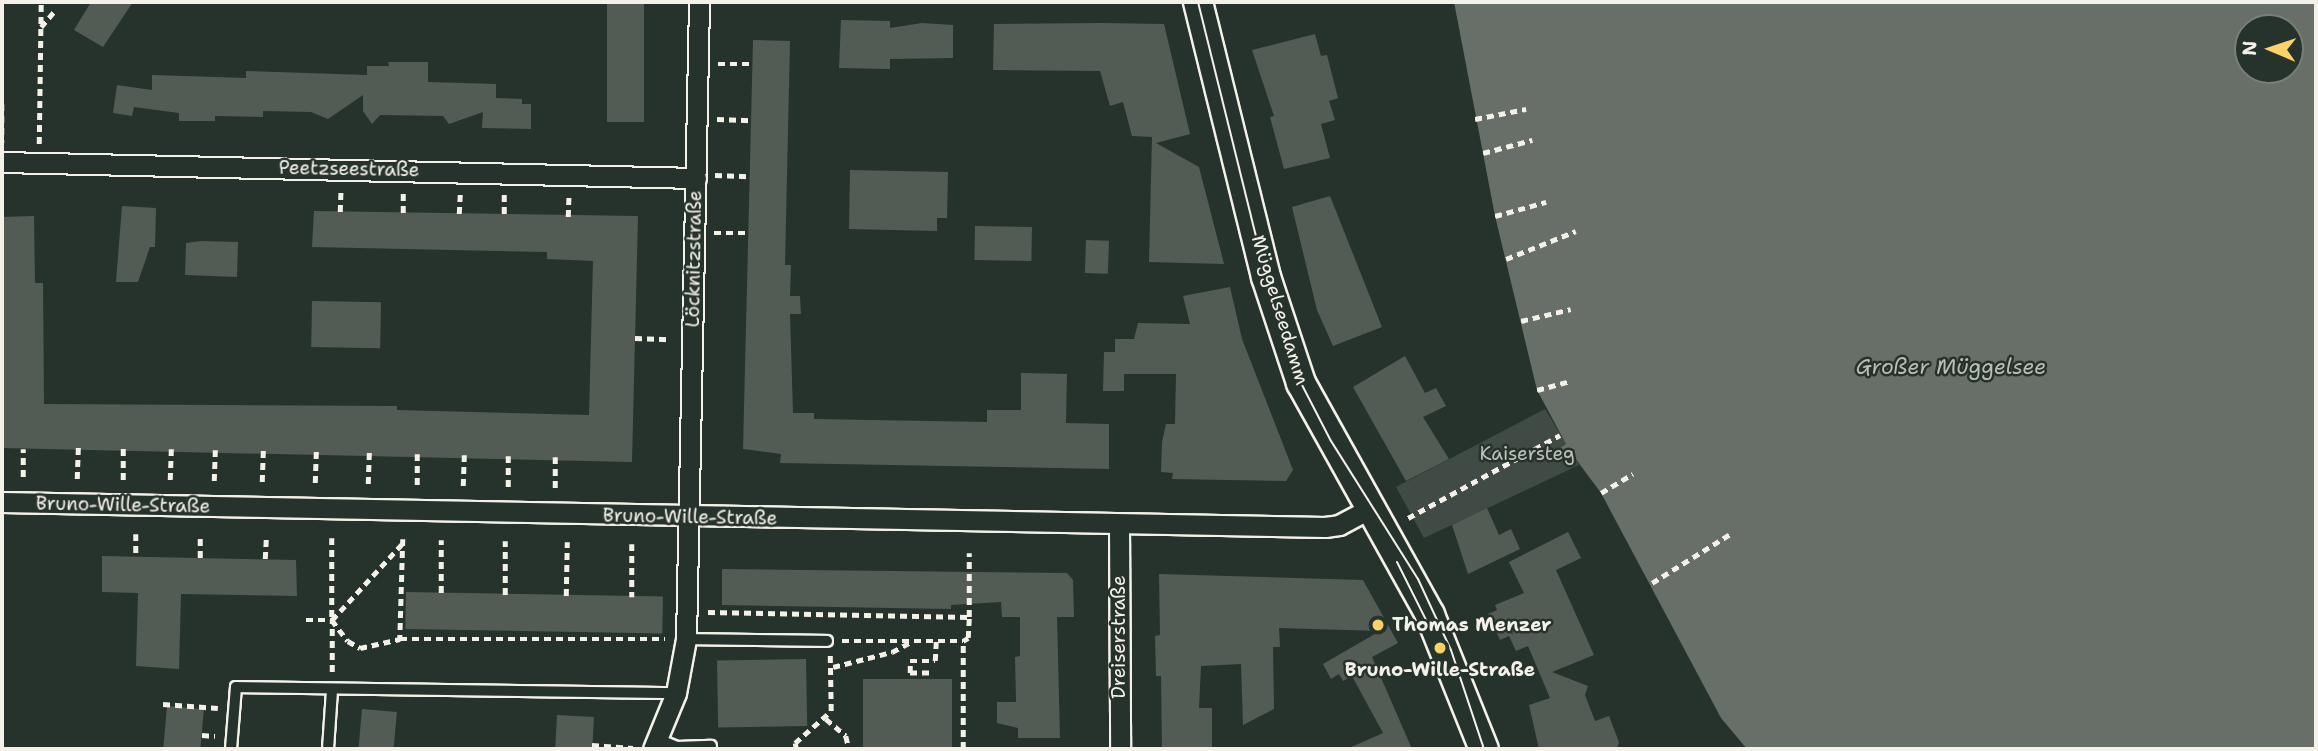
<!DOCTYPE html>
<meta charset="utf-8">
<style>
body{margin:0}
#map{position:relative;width:2318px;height:751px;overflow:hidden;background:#26332d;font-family:"Shantell Sans",sans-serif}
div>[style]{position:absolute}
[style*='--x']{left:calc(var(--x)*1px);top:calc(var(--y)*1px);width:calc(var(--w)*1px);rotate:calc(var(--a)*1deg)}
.green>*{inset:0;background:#414b45}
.water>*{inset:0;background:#676f68}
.building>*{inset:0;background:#525c55;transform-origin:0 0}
.path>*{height:4.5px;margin-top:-2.25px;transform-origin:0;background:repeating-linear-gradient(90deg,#f4f1e8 0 7px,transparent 0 12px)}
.roads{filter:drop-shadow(2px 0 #f4f1e8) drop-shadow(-2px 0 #f4f1e8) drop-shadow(0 2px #f4f1e8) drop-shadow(0 -2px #f4f1e8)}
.service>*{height:10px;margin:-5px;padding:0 5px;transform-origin:5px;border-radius:5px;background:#26332d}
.minor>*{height:19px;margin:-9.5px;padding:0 9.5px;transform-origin:9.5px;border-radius:9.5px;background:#26332d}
.secondary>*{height:28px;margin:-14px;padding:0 14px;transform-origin:14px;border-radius:14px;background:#26332d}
.tram>*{height:2px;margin:-1px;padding:0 1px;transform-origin:1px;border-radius:1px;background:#f4f1e8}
.dots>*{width:19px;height:19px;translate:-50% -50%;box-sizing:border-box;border:4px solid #26332d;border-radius:50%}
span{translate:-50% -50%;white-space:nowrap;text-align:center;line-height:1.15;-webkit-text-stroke:5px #26332d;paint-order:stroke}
.street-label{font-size:19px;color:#f4f1e8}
.park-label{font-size:19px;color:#bebfb7}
.poi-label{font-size:19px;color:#f4f1e8;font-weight:700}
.left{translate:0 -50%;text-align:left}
.water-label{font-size:21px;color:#bcbdb5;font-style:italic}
.frame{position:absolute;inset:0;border:4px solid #f4f1e8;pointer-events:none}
.north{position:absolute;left:2234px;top:14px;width:70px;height:70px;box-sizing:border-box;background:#26332d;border:2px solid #787f78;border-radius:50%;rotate:272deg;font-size:19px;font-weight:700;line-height:28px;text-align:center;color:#f4f1e8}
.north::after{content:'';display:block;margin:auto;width:24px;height:32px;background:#ffd166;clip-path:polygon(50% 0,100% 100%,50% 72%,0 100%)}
</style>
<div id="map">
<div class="green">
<div style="clip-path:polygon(1545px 409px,1567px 445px,1564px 458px,1572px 454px,1579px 465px,1424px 538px,1396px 487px)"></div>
</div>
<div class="water">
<div style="clip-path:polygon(evenodd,1454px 2px,2316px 2px,2316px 749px,1747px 749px,1721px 718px,1601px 493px,1572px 454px,1564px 459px,1558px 450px,1566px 444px,1537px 390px,1495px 216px,1454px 2px,2248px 28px,2290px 28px,2290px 70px,2248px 70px,2248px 28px)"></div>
</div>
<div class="building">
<div style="clip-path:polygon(91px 2px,133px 2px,103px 47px,74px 30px)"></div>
<div style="left:607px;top:2px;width:37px;height:120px"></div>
<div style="clip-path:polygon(841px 20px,890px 21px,890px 28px,922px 23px,953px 25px,953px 58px,890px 59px,890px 69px,839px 68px)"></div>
<div style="clip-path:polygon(1101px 23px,1164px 24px,1190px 134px,1156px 143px,1199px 167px,1224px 264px,1149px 262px,1152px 137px,1132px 136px,1123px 102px,1110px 106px,1100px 71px,993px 70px,994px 24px)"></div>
<div style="clip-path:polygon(1315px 34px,1321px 56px,1327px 55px,1338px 98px,1329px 101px,1335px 120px,1321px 124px,1330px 158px,1284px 169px,1270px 117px,1274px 116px,1252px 50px)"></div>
<div style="clip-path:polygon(753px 40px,790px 41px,785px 265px,791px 265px,790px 296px,800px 296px,801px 314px,790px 314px,793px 413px,814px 413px,814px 419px,987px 422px,987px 410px,1021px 410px,1021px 373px,1067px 374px,1066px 423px,1109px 424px,1109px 469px,780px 463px,781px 454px,743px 449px)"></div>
<div style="clip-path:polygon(388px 62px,428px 62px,428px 82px,496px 84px,496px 98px,522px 99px,522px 104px,531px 104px,531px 129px,482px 128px,483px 112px,449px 124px,443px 116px,380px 115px,372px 124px,363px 111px,363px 95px,328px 119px,311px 112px,263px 111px,263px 117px,215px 116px,215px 121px,179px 121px,179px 113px,134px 107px,132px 116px,113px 113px,117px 85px,152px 90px,152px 75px,246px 78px,246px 71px,367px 75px,367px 66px,389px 66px)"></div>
<div style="clip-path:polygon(850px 170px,948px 172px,947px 218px,937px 218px,937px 231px,849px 229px)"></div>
<div style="clip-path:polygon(1330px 196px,1382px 327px,1333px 346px,1317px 310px,1292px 207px)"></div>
<div style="clip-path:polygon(122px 206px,156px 208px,155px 247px,150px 247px,138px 282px,116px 282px)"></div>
<div style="clip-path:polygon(314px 211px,638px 216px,632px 462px,2px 448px,2px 217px,34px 216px,35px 283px,43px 283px,44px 404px,397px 406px,397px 410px,589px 415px,593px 261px,547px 259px,547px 252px,312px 247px)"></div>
<div style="left:975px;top:226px;width:57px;height:34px;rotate:1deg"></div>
<div style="left:1086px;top:240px;width:23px;height:33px;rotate:2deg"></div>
<div style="clip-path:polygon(201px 241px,238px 242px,237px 277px,185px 275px,186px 243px)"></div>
<div style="clip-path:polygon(1230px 287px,1242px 339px,1293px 470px,1286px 481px,1172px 479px,1173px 473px,1161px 472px,1162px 442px,1166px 424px,1175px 424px,1176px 374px,1124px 374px,1124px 391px,1103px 391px,1104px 352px,1115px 352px,1115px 339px,1134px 339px,1138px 323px,1190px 324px,1183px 296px)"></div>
<div style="left:312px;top:301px;width:69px;height:46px;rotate:1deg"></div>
<div style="clip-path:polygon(1405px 356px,1425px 393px,1436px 388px,1446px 406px,1423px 417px,1449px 459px,1406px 481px,1353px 387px)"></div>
<div style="clip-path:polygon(1487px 508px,1499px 535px,1511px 529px,1520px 549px,1468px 574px,1452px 525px)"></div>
<div style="clip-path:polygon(1568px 532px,1581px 558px,1556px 570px,1594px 655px,1552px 672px,1588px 686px,1585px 695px,1595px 721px,1609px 716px,1619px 742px,1617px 749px,1539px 749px,1529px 705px,1550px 698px,1528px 646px,1516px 651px,1509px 636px,1500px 640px,1488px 614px,1497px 610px,1495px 605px,1524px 593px,1509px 562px)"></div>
<div style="clip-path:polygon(102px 556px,296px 560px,297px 596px,181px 594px,179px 669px,136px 666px,138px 593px,102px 592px)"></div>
<div style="clip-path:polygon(722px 569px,1067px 573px,1073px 580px,1074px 617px,1057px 617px,1060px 738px,1018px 738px,1018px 728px,997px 723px,997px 702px,1016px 702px,1015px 657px,1020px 656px,1020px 617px,1002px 617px,1001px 602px,951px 605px,951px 609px,722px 605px)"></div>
<div style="clip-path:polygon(1159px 574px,1363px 580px,1398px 643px,1372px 657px,1412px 749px,1347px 749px,1383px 733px,1352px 676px,1343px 681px,1339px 674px,1331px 679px,1323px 664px,1380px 631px,1279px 628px,1280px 647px,1273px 647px,1274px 709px,1243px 725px,1241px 664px,1201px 666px,1199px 708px,1212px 708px,1212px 749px,1162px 749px,1161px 676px,1156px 676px,1155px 636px,1160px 635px)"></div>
<div style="left:406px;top:592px;width:257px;height:37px;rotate:1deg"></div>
<div style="left:806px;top:659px;width:67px;height:89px;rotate:89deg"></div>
<div style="left:952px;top:679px;width:68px;height:89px;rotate:90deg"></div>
<div style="left:167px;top:706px;width:37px;height:43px;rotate:5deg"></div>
<div style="left:362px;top:709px;width:35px;height:40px;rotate:5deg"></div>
<div style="left:557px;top:715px;width:37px;height:34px;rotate:3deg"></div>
</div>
<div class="path">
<div style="--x:41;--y:27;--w:23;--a:-50"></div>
<div style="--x:718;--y:64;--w:34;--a:0"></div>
<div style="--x:2;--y:104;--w:39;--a:90"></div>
<div style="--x:717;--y:119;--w:34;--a:2"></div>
<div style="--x:1475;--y:119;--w:52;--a:-11.1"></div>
<div style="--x:39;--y:144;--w:142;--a:-89.2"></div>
<div style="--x:1483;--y:153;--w:51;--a:-14.9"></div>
<div style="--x:715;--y:175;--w:34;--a:2"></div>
<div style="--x:340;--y:212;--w:24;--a:-88"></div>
<div style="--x:403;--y:213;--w:20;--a:-90"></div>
<div style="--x:459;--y:214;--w:20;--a:-87"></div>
<div style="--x:504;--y:214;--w:20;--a:-90"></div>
<div style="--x:1495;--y:216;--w:53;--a:-15.4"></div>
<div style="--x:568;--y:217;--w:23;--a:-88"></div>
<div style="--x:714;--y:233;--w:34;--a:0"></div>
<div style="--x:1506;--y:259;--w:75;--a:-21.8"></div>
<div style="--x:1521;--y:321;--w:51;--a:-13.5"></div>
<div style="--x:635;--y:338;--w:34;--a:2"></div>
<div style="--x:1537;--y:390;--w:35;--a:-15"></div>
<div style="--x:23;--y:477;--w:28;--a:-90"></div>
<div style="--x:77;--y:479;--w:32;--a:-88"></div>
<div style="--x:123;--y:480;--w:32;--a:-90"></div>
<div style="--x:170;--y:480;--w:31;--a:-88"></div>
<div style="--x:214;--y:481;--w:31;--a:-88"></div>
<div style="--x:262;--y:482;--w:33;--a:-88"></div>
<div style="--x:315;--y:483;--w:33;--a:-88"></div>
<div style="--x:368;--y:484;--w:32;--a:-88"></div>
<div style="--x:417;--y:485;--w:31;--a:-90"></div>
<div style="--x:463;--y:486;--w:31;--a:-88"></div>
<div style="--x:508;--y:487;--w:31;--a:-90"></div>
<div style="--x:555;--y:488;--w:31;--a:-90"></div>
<div style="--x:1601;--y:493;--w:37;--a:-31"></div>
<div style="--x:1408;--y:518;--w:173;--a:-28.6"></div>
<div style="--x:136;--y:534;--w:23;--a:90"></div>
<div style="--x:332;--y:538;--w:82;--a:90"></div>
<div style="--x:332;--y:620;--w:26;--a:53"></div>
<div style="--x:348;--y:641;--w:14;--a:30"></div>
<div style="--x:360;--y:648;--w:41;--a:-12.7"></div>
<div style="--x:403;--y:539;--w:100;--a:91.7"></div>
<div style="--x:400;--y:639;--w:265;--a:0"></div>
<div style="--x:632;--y:544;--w:53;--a:90"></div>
<div style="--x:200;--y:558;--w:23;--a:-90"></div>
<div style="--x:265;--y:559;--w:22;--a:-87"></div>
<div style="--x:1652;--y:583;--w:92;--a:-32.1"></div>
<div style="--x:441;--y:593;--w:53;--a:-90"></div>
<div style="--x:505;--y:595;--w:54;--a:-90"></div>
<div style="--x:566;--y:596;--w:54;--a:-88.9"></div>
<div style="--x:708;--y:612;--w:261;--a:1.1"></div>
<div style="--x:969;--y:617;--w:64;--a:-90"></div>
<div style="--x:306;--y:620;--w:26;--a:0"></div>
<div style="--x:842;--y:641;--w:121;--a:0"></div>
<div style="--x:833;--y:667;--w:61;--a:-14.3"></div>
<div style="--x:892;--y:652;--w:21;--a:-28"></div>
<div style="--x:332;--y:672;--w:52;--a:-90"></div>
<div style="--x:332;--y:620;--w:103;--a:-47.4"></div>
<div style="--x:929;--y:673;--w:19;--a:180"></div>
<div style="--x:910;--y:673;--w:12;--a:-90"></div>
<div style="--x:910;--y:661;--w:25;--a:0"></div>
<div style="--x:935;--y:661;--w:20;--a:-87"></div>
<div style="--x:163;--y:704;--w:55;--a:4.2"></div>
<div style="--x:826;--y:719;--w:26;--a:40"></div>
<div style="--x:846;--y:736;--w:13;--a:77"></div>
<div style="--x:202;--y:735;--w:13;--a:4"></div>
<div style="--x:592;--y:745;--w:41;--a:4.2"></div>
<div style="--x:796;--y:749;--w:6;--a:-99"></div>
<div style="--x:795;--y:743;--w:48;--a:-41.6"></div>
<div style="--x:831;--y:711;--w:56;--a:-91"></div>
<div style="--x:963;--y:749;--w:108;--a:-90"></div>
<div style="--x:963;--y:641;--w:6;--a:-31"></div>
<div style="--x:968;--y:638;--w:21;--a:-87"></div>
</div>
<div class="roads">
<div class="service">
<div style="--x:686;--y:639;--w:141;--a:0.8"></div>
<div style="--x:657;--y:739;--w:22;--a:22"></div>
<div style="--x:677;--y:747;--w:34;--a:-2"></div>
<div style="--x:231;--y:749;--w:62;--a:-85.4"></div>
<div style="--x:236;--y:687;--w:440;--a:0.8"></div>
<div style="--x:328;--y:749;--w:59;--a:-86.1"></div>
</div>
<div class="minor">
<div style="--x:2;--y:162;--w:694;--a:1.32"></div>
<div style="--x:2;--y:502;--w:1323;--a:1.08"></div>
<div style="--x:1325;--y:527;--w:14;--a:-8"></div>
<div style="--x:1339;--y:525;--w:38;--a:-28"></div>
<div style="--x:1119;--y:524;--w:225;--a:89.7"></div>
<div style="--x:653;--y:749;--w:61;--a:-67.7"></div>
<div style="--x:676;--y:693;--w:55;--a:-79.5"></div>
<div style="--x:686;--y:639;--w:637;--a:-88.83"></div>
</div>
<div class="secondary">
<div style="--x:1198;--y:2;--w:283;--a:76.1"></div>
<div style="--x:1266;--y:277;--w:112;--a:71.7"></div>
<div style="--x:1301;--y:383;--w:265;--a:60.9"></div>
<div style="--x:1430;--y:615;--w:144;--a:68.1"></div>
</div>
</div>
<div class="tram">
<div style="--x:1198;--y:2;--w:283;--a:76.1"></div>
<div style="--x:1266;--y:277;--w:112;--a:71.7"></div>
<div style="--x:1301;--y:383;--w:65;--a:62.7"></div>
<div style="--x:1331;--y:441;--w:163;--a:57.8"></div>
<div style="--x:1418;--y:579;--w:78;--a:65.1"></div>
<div style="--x:1451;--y:650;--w:104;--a:71.6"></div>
<div style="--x:1397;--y:562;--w:67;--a:63.4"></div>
</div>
<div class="dots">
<div style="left:1378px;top:625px;background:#ffd166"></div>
<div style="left:1440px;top:648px;background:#ffd166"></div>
</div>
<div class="street-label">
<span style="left:349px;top:169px;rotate:1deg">Peetzseestraße</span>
<span style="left:694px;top:259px;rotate:-89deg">Löcknitzstraße</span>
<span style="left:1280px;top:310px;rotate:73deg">Müggelseedamm</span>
<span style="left:123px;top:505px;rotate:1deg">Bruno-Wille-Straße</span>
<span style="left:690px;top:517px;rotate:1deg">Bruno-Wille-Straße</span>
<span style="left:1119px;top:637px;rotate:-90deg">Dreiserstraße</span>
</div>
<div class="park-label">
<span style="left:1527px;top:454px">Kaisersteg</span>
</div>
<div class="poi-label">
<span class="left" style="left:1392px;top:625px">Thomas Menzer</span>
<span style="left:1440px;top:670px">Bruno-Wille-Straße</span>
</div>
<div class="water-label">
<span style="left:1951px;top:367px">Großer Müggelsee</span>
</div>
<div class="frame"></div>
<div class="north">N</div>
</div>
